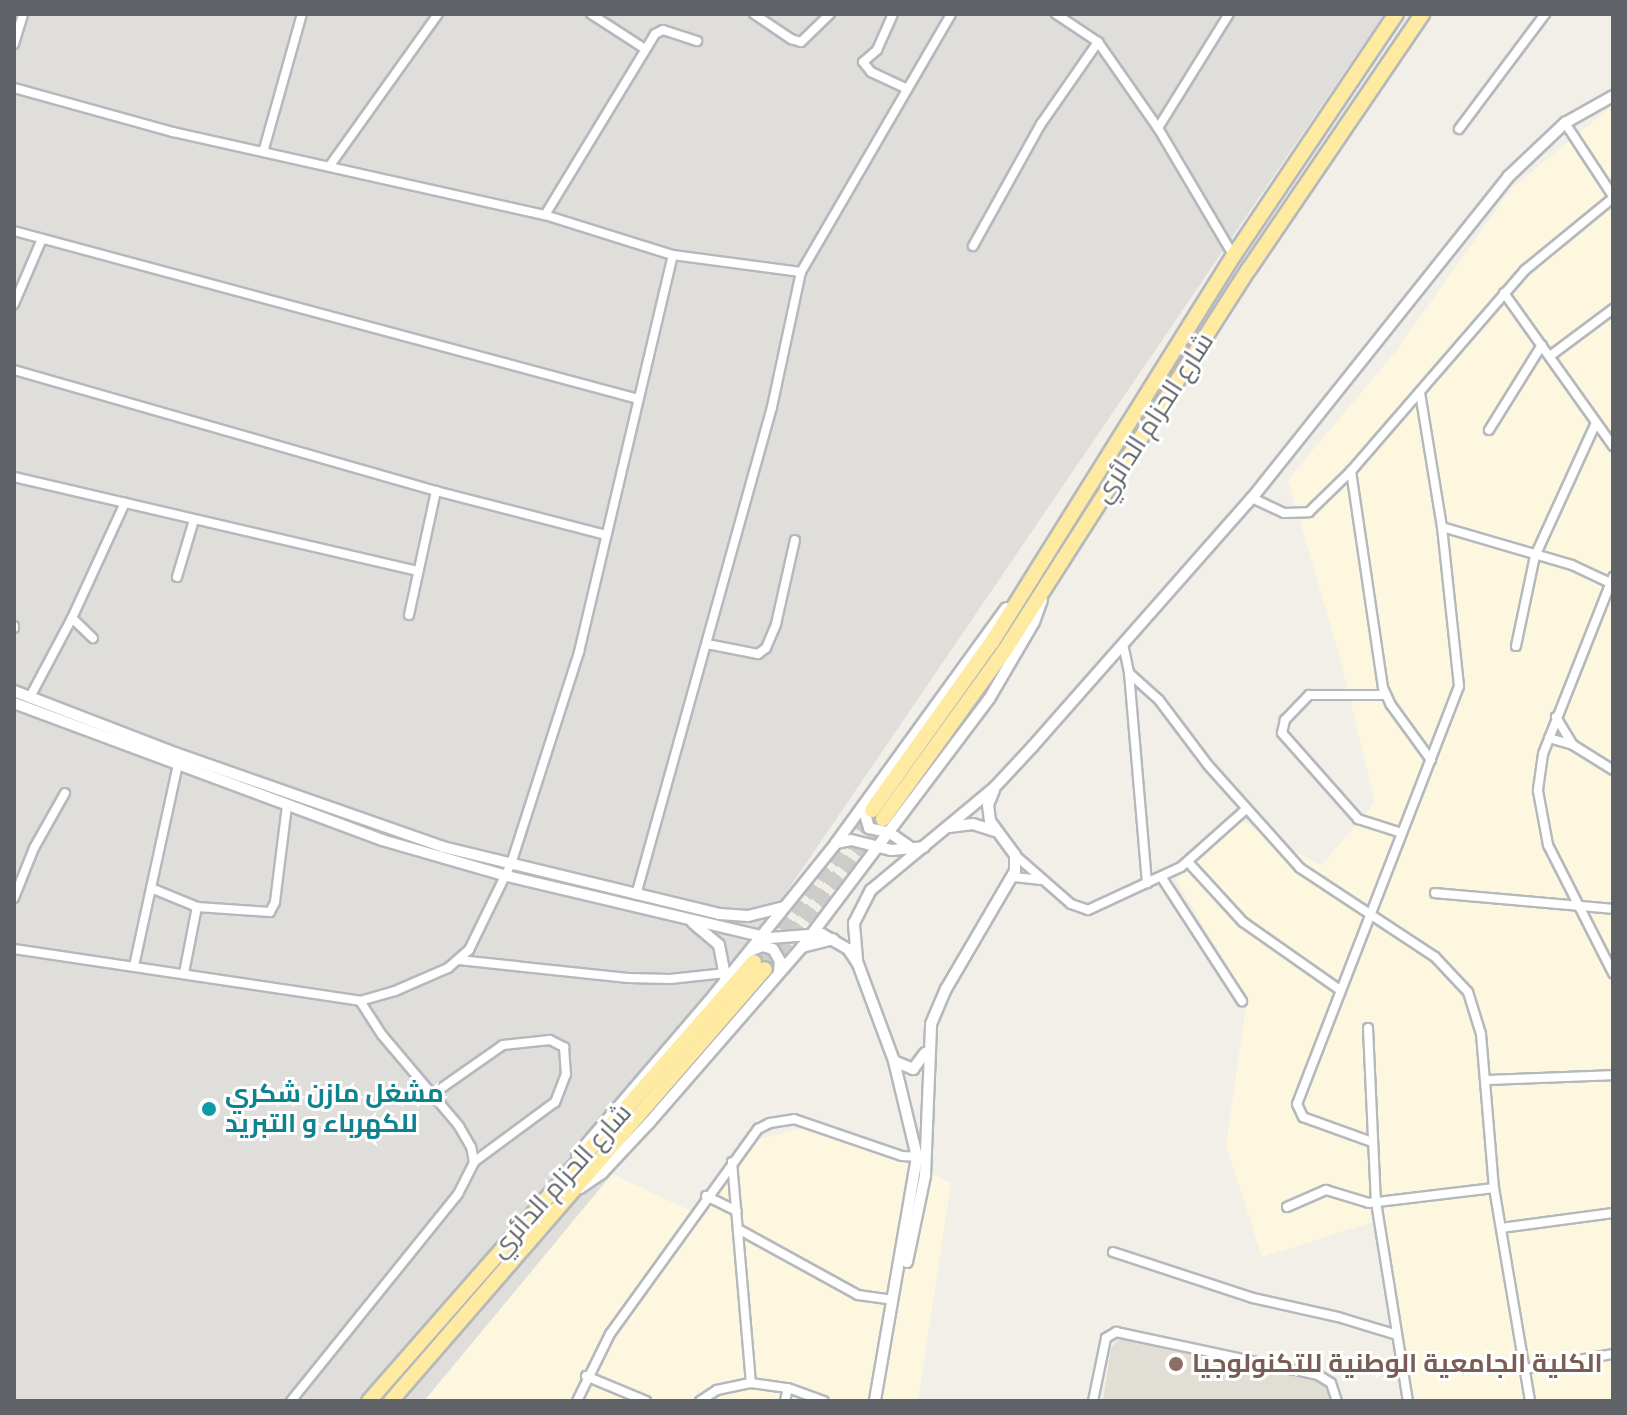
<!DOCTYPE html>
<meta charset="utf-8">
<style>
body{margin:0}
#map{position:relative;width:1627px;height:1415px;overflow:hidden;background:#f1efe8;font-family:"Roboto Condensed",Cairo,sans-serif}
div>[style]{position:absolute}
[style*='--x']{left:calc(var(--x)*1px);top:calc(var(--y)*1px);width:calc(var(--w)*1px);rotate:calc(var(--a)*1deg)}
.commercial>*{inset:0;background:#fef7e0}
.industrial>*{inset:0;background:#e0deda}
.education>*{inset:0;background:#e1ded6}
.trunk-tunnel>*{height:14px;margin-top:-7px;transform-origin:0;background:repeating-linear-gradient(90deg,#ccccc8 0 14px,transparent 0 21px)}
.roads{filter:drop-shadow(2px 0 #b5b8bc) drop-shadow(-2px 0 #b5b8bc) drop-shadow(0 2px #b5b8bc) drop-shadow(0 -2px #b5b8bc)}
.minor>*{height:8px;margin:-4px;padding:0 4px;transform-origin:4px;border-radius:4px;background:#fff}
.tertiary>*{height:10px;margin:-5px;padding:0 5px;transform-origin:5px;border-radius:5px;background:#fff}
.trunk>*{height:14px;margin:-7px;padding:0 7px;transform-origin:7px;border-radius:7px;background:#feeaa1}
.dots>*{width:22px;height:22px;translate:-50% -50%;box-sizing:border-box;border:4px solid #fff;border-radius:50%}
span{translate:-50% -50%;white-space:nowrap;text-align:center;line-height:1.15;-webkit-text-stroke:6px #fff;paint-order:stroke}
.street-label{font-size:26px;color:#5f6368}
.culture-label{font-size:26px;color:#0d838f;font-weight:700}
.left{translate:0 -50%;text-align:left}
.education-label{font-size:26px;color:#785e54;font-weight:700}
.frame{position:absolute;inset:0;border:16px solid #5f6368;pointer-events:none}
</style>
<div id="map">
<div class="commercial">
<div style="clip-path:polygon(1613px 105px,1613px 1401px,1407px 1401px,1376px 1221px,1262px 1257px,1226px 1145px,1247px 1000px,1176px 880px,1232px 815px,1321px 866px,1375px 802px,1341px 662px,1288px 480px,1396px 351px,1511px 189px)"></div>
<div style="clip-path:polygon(821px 1123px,951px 1183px,918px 1401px,424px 1401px,612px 1174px,693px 1212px,752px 1141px)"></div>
</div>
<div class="industrial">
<div style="clip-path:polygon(14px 14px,1384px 14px,758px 934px,612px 1174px,424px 1401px,14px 1401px)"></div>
</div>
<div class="education">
<div style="clip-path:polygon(1127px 1338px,1316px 1381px,1327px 1389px,1330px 1401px,1103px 1401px,1111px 1348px,1118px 1340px)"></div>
</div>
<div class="trunk-tunnel">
<div style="--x:754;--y:962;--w:192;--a:-52.2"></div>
<div style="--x:765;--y:969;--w:191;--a:-51.8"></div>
</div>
<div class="roads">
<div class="minor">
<div style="--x:591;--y:14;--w:64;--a:32.9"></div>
<div style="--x:754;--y:14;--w:45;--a:34"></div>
<div style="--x:791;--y:39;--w:10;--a:17"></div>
<div style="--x:801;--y:42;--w:40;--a:-44"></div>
<div style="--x:893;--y:14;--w:39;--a:114"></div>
<div style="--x:877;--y:50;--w:18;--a:139"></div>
<div style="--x:863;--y:62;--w:13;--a:51"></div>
<div style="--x:871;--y:72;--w:40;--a:25"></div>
<div style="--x:1056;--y:14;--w:50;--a:33.7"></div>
<div style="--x:1098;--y:42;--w:105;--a:55.1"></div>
<div style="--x:1158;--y:128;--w:147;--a:59.4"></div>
<div style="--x:14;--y:44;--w:31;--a:-73"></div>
<div style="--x:14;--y:88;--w:165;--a:15.5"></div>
<div style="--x:173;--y:132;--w:381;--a:12.6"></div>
<div style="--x:545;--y:215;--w:134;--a:17.4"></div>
<div style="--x:673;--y:255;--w:129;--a:7.6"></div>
<div style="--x:1565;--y:123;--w:87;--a:56.7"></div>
<div style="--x:1158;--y:128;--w:134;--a:-58.1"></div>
<div style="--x:1459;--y:129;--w:144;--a:-53.2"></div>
<div style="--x:264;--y:149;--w:140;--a:-74.3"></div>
<div style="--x:331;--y:164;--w:184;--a:-54.5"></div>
<div style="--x:545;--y:215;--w:212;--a:-58.7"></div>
<div style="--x:655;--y:34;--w:9;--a:-27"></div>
<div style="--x:663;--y:30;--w:36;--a:18"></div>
<div style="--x:14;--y:231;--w:646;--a:15.07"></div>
<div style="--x:973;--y:246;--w:140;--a:-60.9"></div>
<div style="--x:1041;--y:124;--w:100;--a:-55.2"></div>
<div style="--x:1504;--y:293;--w:188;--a:54.5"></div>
<div style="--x:14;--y:304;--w:71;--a:-66.7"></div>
<div style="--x:1550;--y:356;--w:79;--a:-36.7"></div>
<div style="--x:14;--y:370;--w:439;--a:16"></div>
<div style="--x:436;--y:491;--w:176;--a:14.5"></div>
<div style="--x:1489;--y:430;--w:100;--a:-58.1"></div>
<div style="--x:1351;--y:471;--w:219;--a:81.6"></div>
<div style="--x:1383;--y:688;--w:19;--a:65"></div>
<div style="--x:1391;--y:705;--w:68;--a:54"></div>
<div style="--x:14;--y:477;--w:414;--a:13.1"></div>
<div style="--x:1252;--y:498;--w:35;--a:25"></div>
<div style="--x:1284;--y:513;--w:25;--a:-2"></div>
<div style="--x:1309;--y:512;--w:59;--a:-44.3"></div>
<div style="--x:1351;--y:471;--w:266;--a:-49.1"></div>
<div style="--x:1525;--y:270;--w:114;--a:-39.3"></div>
<div style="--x:1442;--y:527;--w:135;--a:16.3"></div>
<div style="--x:1572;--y:565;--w:42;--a:25.3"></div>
<div style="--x:177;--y:577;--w:59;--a:-73.4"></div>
<div style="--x:1613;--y:577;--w:190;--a:111.6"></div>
<div style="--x:1543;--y:754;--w:37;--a:98"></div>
<div style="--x:1538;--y:791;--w:55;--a:79.5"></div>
<div style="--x:1548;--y:845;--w:144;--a:63.1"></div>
<div style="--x:409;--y:615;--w:127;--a:-77.7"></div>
<div style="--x:72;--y:618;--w:29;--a:44"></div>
<div style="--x:14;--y:626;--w:2;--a:90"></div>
<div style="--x:707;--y:644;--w:52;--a:11.1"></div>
<div style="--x:758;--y:654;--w:10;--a:-37"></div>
<div style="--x:766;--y:648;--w:26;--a:-67"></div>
<div style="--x:776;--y:624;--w:86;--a:-77.3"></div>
<div style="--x:1123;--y:644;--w:30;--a:78"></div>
<div style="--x:1129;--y:673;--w:40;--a:42"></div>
<div style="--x:1159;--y:700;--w:81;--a:53"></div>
<div style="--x:1208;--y:765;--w:138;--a:48.2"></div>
<div style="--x:1300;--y:868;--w:162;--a:33.4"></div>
<div style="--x:1435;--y:957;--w:48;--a:46.7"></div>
<div style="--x:1468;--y:992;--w:44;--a:72.8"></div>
<div style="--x:1481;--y:1034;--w:155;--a:85.2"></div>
<div style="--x:1494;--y:1188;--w:216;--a:80.4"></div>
<div style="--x:1516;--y:646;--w:92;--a:-78.1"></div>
<div style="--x:1535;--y:556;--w:146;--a:-65.4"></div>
<div style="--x:1129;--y:673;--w:211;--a:85.1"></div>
<div style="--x:1386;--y:695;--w:77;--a:180"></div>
<div style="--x:1309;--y:695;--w:35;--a:134"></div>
<div style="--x:1285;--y:720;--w:13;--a:103"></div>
<div style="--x:1282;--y:733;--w:115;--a:48.5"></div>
<div style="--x:1358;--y:819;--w:46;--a:17.7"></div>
<div style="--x:30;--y:697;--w:89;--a:-62"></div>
<div style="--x:72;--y:618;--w:127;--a:-65.3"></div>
<div style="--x:1556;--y:717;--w:31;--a:59"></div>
<div style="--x:1549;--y:738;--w:25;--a:16"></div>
<div style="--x:1573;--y:745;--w:47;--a:32"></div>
<div style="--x:1015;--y:855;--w:74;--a:41.2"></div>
<div style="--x:1071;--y:904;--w:18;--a:19"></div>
<div style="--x:1088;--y:910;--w:102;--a:-24.8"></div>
<div style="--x:1181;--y:867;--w:87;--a:-41.7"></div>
<div style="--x:1188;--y:862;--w:81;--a:47.5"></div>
<div style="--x:1243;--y:922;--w:118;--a:35"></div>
<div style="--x:1014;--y:877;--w:28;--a:6"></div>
<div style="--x:1162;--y:878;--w:147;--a:57"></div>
<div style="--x:151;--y:888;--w:50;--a:22.4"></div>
<div style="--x:197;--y:907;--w:73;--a:3.9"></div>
<div style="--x:270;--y:912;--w:11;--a:-63"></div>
<div style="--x:275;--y:902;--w:98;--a:-82.9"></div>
<div style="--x:1435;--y:893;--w:179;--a:5.1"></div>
<div style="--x:636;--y:895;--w:507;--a:-74.43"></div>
<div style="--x:772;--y:407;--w:138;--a:-77.9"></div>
<div style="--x:801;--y:272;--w:298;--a:-59.8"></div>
<div style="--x:14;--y:898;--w:54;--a:-68.2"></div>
<div style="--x:34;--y:848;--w:63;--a:-60.6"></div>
<div style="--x:14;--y:949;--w:350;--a:8.5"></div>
<div style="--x:360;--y:1001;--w:36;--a:-16"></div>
<div style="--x:395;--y:991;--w:58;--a:-23.5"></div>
<div style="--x:448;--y:968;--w:28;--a:-41"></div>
<div style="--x:469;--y:950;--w:96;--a:-64"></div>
<div style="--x:511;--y:864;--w:223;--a:-72.2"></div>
<div style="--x:579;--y:652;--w:408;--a:-76.7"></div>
<div style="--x:459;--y:960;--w:170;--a:6.1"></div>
<div style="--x:628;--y:978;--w:42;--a:1.4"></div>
<div style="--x:670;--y:979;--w:56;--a:-6.1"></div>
<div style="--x:134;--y:966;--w:206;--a:-77.7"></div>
<div style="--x:184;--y:973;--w:67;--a:-78.9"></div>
<div style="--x:1368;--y:1028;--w:174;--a:87.4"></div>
<div style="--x:1376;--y:1202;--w:202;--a:80.9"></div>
<div style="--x:1485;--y:1080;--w:128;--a:-2.2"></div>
<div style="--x:433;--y:1094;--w:85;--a:-35"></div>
<div style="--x:503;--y:1045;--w:47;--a:-6.1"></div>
<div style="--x:550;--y:1040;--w:16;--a:27"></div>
<div style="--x:564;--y:1047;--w:27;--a:86"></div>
<div style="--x:566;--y:1074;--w:30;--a:111"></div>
<div style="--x:555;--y:1102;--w:101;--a:143.5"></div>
<div style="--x:1372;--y:1142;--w:73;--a:-160.1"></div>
<div style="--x:1303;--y:1117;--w:14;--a:-115"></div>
<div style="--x:1297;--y:1104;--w:448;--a:-68.8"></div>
<div style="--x:1459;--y:686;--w:160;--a:-96.1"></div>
<div style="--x:1442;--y:527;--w:136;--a:-99.3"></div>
<div style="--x:732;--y:1162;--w:222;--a:85.1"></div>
<div style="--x:706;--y:1196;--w:34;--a:26"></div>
<div style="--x:1287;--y:1207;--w:43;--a:-23.6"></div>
<div style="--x:1326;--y:1190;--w:45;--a:16.8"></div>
<div style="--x:1369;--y:1203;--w:126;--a:-6.8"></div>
<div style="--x:1501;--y:1228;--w:113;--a:-7.6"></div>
<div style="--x:738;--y:1229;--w:137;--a:28.8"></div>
<div style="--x:858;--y:1295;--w:35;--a:8"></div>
<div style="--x:1113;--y:1252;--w:147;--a:18.2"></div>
<div style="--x:1253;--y:1298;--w:87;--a:12.6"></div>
<div style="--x:1338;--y:1317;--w:59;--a:16.9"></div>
<div style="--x:1525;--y:1369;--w:89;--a:-9.7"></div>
<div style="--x:586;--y:1376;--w:65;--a:22.6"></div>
<div style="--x:291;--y:1401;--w:266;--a:-51.1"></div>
<div style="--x:458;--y:1194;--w:36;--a:-63"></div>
<div style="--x:474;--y:1162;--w:15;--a:-101"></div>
<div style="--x:471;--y:1147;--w:24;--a:-120"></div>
<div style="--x:459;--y:1126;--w:119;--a:-130.2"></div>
<div style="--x:382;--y:1035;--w:40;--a:-122.9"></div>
<div style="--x:577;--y:1401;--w:75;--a:-63.8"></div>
<div style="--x:610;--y:1334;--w:253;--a:-54.2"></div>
<div style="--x:758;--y:1129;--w:13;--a:-27"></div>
<div style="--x:770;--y:1123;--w:24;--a:-9"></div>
<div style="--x:794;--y:1119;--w:114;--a:18.9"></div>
<div style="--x:902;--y:1156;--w:19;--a:3"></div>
<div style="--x:700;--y:1401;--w:20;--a:-33"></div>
<div style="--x:717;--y:1390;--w:35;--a:-12"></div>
<div style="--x:751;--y:1383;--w:37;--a:8"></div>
<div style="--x:788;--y:1388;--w:38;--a:20"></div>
<div style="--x:785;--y:1401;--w:13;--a:-77"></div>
<div style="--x:1093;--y:1401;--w:64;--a:-78.3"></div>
<div style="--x:1106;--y:1338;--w:12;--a:-31"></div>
<div style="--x:1116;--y:1332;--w:207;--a:12"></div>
<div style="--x:1318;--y:1375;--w:15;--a:32"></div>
<div style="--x:1331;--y:1383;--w:19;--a:72"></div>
</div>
<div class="tertiary">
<div style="--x:14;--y:691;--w:173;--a:21.1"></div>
<div style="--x:175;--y:753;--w:284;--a:19.3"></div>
<div style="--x:443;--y:847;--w:284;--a:13.6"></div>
<div style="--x:719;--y:914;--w:29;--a:4"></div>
<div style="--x:748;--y:916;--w:36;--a:-14"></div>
<div style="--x:14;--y:703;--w:393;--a:20.4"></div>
<div style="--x:382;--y:840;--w:130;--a:16.1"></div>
<div style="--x:507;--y:876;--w:270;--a:13.3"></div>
<div style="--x:770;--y:938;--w:52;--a:-4.4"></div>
<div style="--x:822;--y:934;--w:30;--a:30"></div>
<div style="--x:848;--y:949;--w:18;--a:56"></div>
<div style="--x:858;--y:964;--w:103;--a:69.6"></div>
<div style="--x:894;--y:1061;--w:99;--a:76.5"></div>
<div style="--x:917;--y:1157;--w:248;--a:99.8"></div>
<div style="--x:863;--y:807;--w:22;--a:74"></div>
<div style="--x:869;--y:828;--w:22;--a:13"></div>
<div style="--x:890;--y:833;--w:24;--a:35"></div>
<div style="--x:949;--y:827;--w:24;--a:-7"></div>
<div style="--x:973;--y:824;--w:22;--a:18"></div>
<div style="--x:836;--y:843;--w:15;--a:-11"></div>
<div style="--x:851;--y:840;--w:41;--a:14"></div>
<div style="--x:891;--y:850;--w:33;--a:-5"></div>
<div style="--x:693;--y:923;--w:34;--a:40"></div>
<div style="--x:719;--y:945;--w:37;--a:79"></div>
<div style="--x:802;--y:947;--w:32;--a:-14"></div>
<div style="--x:752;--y:950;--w:12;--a:-20"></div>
<div style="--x:763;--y:946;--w:10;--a:17"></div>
<div style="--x:773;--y:949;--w:14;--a:60"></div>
<div style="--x:780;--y:961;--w:11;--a:95"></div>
<div style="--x:857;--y:959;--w:36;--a:-95"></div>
<div style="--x:854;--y:923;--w:37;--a:-63"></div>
<div style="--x:871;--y:890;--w:160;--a:-39.7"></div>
<div style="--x:994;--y:788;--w:57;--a:-47.1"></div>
<div style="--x:1033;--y:746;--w:331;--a:-48.6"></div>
<div style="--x:1252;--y:498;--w:411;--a:-51.4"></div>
<div style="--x:1508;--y:177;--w:79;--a:-43.5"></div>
<div style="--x:1565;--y:123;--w:55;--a:-29.4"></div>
<div style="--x:894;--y:1061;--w:21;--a:23"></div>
<div style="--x:913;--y:1069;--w:20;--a:-53"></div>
<div style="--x:577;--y:1155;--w:211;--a:-49.4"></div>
<div style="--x:714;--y:995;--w:195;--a:-51.2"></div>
<div style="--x:836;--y:843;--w:290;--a:-54.1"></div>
<div style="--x:580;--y:1188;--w:27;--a:-34"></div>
<div style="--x:602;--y:1173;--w:69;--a:-46.8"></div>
<div style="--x:649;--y:1123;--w:233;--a:-49"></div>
<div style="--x:802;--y:947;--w:311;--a:-53"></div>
<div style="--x:989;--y:699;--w:89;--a:-59.7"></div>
<div style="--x:1034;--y:622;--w:23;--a:-70"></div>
<div style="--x:907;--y:1262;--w:88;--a:-78.2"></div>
<div style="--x:925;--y:1176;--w:152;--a:-87.7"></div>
<div style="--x:931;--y:1024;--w:38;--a:-67"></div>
<div style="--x:946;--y:989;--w:137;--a:-59.7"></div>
<div style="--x:1015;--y:871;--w:16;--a:-90"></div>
<div style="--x:1015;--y:855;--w:42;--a:-126.3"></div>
<div style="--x:990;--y:821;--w:16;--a:-97"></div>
<div style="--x:988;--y:805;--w:16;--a:-68"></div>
</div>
<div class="trunk">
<div style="--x:872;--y:810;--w:206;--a:-54.5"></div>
<div style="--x:992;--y:642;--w:456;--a:-58"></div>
<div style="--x:1234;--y:255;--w:290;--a:-56.1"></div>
<div style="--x:883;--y:819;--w:208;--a:-54.2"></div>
<div style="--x:1005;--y:650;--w:452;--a:-57.4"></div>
<div style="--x:1249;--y:269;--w:308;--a:-55.8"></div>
<div style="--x:369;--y:1401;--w:584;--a:-48.75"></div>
<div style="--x:391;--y:1401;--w:571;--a:-49.12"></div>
</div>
</div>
<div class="dots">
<div style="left:209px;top:1109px;background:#0f9aa8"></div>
<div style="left:1176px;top:1364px;background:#8d6e63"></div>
</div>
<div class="street-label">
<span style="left:1154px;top:418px;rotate:-57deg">شارع الحزام الدائري</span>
<span style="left:561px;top:1181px;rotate:-48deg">شارع الحزام الدائري</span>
</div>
<div class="culture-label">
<span class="left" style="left:225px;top:1109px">مشغل مازن شكري<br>للكهرباء و التبريد</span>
</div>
<div class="education-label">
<span class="left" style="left:1192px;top:1364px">الكلية الجامعية الوطنية للتكنولوجيا</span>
</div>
<div class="frame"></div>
</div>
